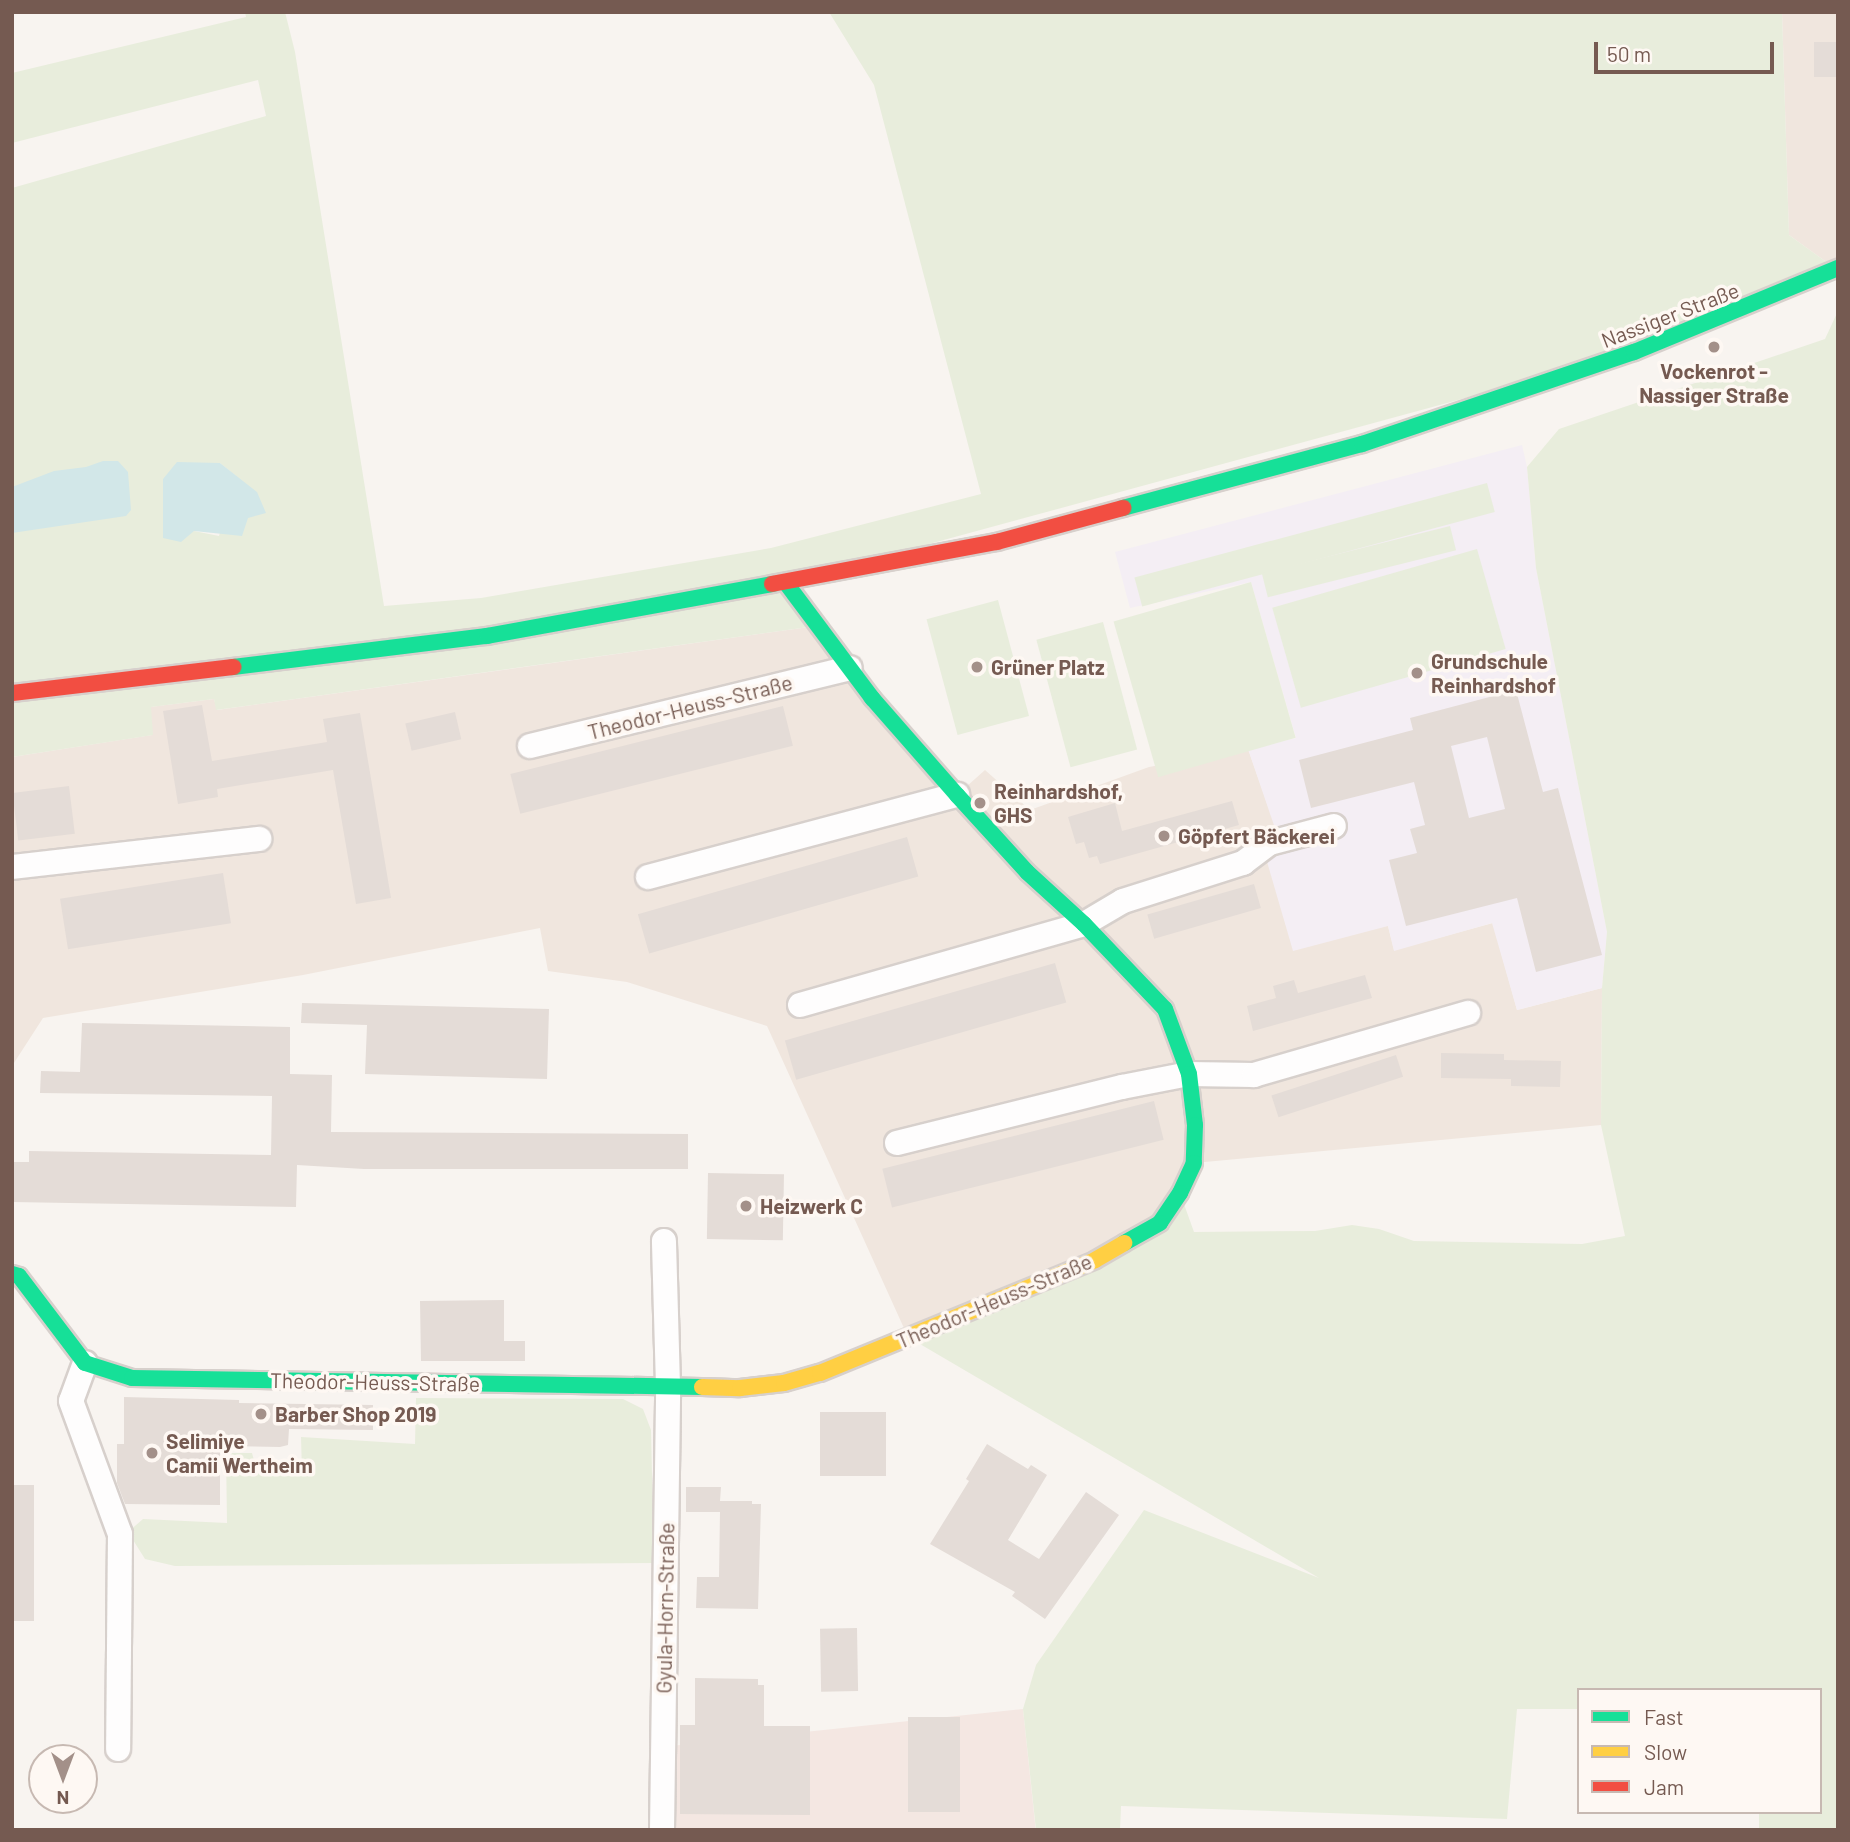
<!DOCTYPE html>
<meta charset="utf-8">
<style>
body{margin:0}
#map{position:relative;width:1850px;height:1842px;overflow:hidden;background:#f8f4f0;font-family:Barlow,sans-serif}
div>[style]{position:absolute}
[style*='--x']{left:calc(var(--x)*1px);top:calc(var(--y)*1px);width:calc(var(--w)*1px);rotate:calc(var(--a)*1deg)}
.residential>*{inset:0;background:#f0e6de}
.commercial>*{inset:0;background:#f4e7e2;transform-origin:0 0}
.education>*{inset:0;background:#f4eef4}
.green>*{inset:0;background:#e8eddc;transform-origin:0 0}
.water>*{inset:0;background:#d2e7e8}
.building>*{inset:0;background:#e4dcd7;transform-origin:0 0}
.roads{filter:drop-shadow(2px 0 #d7d0cc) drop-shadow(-2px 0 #d7d0cc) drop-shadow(0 2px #d7d0cc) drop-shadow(0 -2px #d7d0cc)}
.street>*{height:24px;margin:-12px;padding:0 12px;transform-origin:12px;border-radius:12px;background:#fefdfd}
.fast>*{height:16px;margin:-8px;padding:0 8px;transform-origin:8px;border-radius:8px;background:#16e098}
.slow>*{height:16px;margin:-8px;padding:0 8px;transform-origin:8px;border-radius:8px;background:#ffcf43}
.jam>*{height:16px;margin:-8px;padding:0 8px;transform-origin:8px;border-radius:8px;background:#f24e42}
.dots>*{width:19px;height:19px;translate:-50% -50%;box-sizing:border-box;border:4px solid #fef8f3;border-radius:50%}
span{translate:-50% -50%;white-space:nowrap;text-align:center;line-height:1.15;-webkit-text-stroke:7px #fef8f3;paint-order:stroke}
.street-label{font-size:21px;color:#755a51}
.poi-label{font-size:21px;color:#755a51;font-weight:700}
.left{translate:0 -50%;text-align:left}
.frame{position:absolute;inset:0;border:14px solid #755a51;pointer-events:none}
.legend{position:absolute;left:1577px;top:1688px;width:245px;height:126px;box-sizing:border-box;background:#fef8f3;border:2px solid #c7b9b2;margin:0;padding:9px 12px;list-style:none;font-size:21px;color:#755a51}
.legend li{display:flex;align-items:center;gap:14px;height:35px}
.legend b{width:35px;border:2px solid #c7b9b2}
.north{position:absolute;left:28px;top:1744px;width:70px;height:70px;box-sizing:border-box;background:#fef8f3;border:2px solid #c7b9b2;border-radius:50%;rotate:180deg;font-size:19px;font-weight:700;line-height:28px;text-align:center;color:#755a51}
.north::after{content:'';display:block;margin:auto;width:24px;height:32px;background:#a39089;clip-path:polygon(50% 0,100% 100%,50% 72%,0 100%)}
.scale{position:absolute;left:1594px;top:42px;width:180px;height:32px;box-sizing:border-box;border:4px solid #755a51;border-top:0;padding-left:9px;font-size:21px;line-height:24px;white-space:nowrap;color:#755a51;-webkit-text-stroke:5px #fef8f3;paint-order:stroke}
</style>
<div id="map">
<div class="residential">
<div style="clip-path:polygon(1782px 12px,1838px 12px,1838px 274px,1836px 269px,1789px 235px)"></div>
<div style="clip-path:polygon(816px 626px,957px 795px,985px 770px,1030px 810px,1149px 767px,1248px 749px,1280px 840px,1388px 926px,1394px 950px,1493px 923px,1517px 1010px,1602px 988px,1601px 1125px,1194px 1163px,1160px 1223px,908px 1337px,767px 1026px,627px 982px,548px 971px,540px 928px,303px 975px,43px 1018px,12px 1066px,12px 757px,152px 735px,150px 707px,214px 699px,217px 710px)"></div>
</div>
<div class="commercial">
<div style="left:1023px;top:1709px;width:122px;height:359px;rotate:84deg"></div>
</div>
<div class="education">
<div style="clip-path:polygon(1522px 445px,1527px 467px,1536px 568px,1607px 932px,1602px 988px,1517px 1010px,1492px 923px,1394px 951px,1388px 926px,1293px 951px,1263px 848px,1279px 840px,1248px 749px,1296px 738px,1251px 582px,1130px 608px,1115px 552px)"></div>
</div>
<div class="green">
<div style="clip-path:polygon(evenodd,245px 12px,285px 12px,295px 52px,384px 606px,481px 598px,771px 548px,981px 494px,874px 85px,829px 12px,1782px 12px,1789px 235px,1836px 269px,1634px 352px,786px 583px,816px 626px,216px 710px,214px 699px,151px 707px,153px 735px,12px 757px,12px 188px,266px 116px,258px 80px,12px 143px,12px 73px,246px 17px,245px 12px,220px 463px,236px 476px,219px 536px,194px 531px,163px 538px,163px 479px,220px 463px)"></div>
<div style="clip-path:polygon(1838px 311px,1838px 1830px,1759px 1830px,1759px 1812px,1820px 1812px,1820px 1690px,1579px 1690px,1579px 1709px,1517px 1709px,1507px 1819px,1121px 1806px,1120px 1830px,1036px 1830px,1023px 1709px,1036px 1665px,1144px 1510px,1319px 1578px,908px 1337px,1095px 1260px,1180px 1193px,1194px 1232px,1315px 1231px,1352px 1225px,1379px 1229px,1414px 1241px,1582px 1244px,1625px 1236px,1601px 1125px,1602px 988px,1607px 932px,1536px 568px,1527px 467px,1559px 429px,1825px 339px)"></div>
<div style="left:1487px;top:483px;width:30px;height:365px;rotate:75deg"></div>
<div style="left:1450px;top:526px;width:25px;height:194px;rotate:76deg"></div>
<div style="left:1477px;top:549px;width:104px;height:213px;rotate:74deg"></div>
<div style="left:1251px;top:582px;width:162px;height:143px;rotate:74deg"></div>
<div style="left:998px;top:600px;width:120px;height:74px;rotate:75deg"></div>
<div style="left:1103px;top:622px;width:132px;height:69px;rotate:75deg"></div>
<div style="clip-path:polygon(416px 1398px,623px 1399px,643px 1409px,651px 1430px,654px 1563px,175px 1566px,145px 1559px,128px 1532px,143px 1519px,227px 1523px,226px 1453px,252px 1453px,257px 1471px,302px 1473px,301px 1437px,415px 1444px)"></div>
</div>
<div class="water">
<div style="clip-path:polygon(103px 461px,118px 461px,128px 472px,131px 510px,126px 516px,12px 533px,12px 487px,54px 471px,86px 467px)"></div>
<div style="clip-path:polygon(177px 462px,220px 463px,257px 492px,266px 513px,248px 518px,242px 536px,194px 531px,181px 542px,163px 538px,163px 479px)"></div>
</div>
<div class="building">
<div style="left:1814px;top:42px;width:24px;height:35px"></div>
<div style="clip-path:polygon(evenodd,1516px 690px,1543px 792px,1558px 788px,1602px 955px,1536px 972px,1517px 898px,1406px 926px,1389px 860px,1417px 853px,1410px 829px,1425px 825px,1414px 782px,1311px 808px,1299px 760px,1413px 730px,1410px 718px,1516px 690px,1487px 737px,1505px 809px,1469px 818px,1451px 746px,1487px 737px)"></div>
<div style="clip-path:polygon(202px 705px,212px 761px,327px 742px,323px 719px,360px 713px,391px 898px,356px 904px,333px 770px,217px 789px,218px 797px,178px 804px,163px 711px)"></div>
<div style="left:783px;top:706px;width:41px;height:281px;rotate:76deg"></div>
<div style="left:455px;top:712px;width:28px;height:51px;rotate:77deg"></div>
<div style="left:69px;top:786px;width:48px;height:57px;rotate:83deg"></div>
<div style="clip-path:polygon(1232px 801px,1239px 825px,1100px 864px,1097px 856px,1089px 858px,1084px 842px,1076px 844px,1068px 817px,1115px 803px,1122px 831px)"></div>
<div style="left:907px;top:837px;width:41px;height:280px;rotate:74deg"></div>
<div style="left:223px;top:873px;width:51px;height:165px;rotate:81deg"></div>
<div style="left:1254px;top:884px;width:25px;height:111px;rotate:74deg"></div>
<div style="left:1055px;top:963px;width:41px;height:281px;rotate:74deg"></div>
<div style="clip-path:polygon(1365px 975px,1372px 998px,1253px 1031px,1247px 1006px,1276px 998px,1273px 986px,1294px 980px,1298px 993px)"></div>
<div style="clip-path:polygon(302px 1003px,549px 1009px,547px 1079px,365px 1074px,367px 1025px,301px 1023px)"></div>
<div style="clip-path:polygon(82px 1023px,290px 1027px,290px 1074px,332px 1075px,331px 1132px,688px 1134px,688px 1169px,364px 1169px,297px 1165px,296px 1207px,12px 1202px,12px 1162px,29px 1162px,29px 1151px,271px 1155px,272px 1096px,40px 1093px,41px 1071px,80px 1072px)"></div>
<div style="clip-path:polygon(1441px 1053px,1504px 1054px,1504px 1060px,1561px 1061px,1560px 1087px,1511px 1086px,1511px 1079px,1441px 1078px)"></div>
<div style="left:1396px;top:1055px;width:23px;height:131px;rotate:72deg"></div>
<div style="left:1154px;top:1101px;width:40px;height:280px;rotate:76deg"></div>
<div style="left:708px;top:1173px;width:76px;height:66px;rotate:1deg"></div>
<div style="clip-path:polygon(504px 1300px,504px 1341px,525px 1341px,525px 1361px,421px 1361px,420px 1301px)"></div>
<div style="clip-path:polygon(124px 1397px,239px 1400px,239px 1403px,373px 1405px,373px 1430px,289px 1429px,288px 1445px,280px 1447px,220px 1446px,220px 1505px,125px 1504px,117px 1483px,117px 1444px,124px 1444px)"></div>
<div style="left:886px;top:1412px;width:64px;height:66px;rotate:90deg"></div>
<div style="clip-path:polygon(987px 1444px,1028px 1469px,1031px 1465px,1047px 1475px,1008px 1540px,1039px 1559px,1086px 1492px,1119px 1515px,1045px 1619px,1012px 1596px,1015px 1592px,930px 1544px,969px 1481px,966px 1479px)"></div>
<div style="left:12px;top:1485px;width:22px;height:136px"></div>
<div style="clip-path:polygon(686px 1487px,721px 1487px,720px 1501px,752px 1501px,752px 1504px,761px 1504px,758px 1609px,696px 1608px,697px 1577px,719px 1577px,720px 1512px,686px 1512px)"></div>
<div style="left:857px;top:1628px;width:63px;height:37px;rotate:89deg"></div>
<div style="clip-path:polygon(695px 1678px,758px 1679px,758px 1685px,764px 1685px,764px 1726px,810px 1726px,810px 1815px,680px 1814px,680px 1725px,695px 1725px)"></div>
<div style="left:908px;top:1717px;width:52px;height:95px"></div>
</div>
<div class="roads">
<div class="street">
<div style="--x:530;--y:746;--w:329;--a:-13.7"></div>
<div style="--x:12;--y:867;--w:249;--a:-6.5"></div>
<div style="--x:648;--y:877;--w:320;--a:-14.9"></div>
<div style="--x:800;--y:1005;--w:295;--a:-15.9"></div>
<div style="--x:1084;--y:924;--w:45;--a:-30.5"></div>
<div style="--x:1123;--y:901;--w:126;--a:-17.6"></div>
<div style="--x:1243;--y:863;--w:34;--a:-37"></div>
<div style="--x:1270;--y:843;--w:66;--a:-14.9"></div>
<div style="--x:897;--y:1143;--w:232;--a:-14"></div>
<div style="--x:1122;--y:1087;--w:68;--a:-11"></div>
<div style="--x:1189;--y:1074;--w:65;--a:0.9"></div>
<div style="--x:1254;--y:1075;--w:223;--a:-16.2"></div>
<div style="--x:85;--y:1363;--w:40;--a:110.2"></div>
<div style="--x:71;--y:1401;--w:142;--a:69.8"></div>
<div style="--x:120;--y:1534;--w:215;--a:90.5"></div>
<div style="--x:662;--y:1830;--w:444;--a:-89.2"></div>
<div style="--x:668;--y:1386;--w:145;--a:-91.6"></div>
</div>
<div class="fast">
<div style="--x:1123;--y:508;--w:247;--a:-15"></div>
<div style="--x:1362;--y:444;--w:287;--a:-18.7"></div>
<div style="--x:1634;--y:352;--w:221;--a:-22.4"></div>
<div style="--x:786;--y:583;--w:144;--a:53.2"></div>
<div style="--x:872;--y:698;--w:129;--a:48.8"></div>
<div style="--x:957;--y:795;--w:104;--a:47.7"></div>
<div style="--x:1027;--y:872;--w:77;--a:42.4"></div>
<div style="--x:1084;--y:924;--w:117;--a:46.4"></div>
<div style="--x:1165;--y:1009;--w:69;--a:69.7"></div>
<div style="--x:1189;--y:1074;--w:51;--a:83.3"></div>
<div style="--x:1195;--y:1125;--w:38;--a:92"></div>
<div style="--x:1194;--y:1163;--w:33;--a:115"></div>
<div style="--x:1180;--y:1193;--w:36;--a:124"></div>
<div style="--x:1160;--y:1223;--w:41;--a:150.9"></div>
<div style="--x:233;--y:667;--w:256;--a:-7"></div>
<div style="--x:487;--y:636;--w:290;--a:-10.3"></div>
<div style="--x:12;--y:1274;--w:7;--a:16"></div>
<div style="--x:19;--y:1276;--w:109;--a:52.8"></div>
<div style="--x:85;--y:1363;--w:49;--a:17.7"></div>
<div style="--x:132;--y:1378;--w:570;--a:0.9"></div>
</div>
<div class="slow">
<div style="--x:702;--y:1387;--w:38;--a:2"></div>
<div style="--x:740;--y:1388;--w:44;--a:-6.5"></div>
<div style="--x:784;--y:1383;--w:37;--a:-16"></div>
<div style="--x:820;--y:1373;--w:297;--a:-22.3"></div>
<div style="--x:1095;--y:1260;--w:34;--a:-30"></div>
</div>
<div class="jam">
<div style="--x:772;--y:584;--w:229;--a:-10.6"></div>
<div style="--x:997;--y:542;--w:131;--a:-15.1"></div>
<div style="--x:12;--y:693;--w:223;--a:-6.7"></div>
</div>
</div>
<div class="dots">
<div style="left:1714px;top:347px;background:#a39089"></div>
<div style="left:977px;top:667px;background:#a39089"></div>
<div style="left:1417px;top:673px;background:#a39089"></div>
<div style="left:980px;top:803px;background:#a39089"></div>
<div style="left:1164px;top:836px;background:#a39089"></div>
<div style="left:746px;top:1206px;background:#a39089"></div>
<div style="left:261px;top:1414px;background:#a39089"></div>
<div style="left:152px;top:1453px;background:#a39089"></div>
</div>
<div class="street-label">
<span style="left:1670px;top:315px;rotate:-21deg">Nassiger Straße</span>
<span style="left:690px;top:707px;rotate:-14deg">Theodor-Heuss-Straße</span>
<span style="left:994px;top:1301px;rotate:-23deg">Theodor-Heuss-Straße</span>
<span style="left:375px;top:1382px;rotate:1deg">Theodor-Heuss-Straße</span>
<span style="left:665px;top:1608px;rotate:-89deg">Gyula-Horn-Straße</span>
</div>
<div class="poi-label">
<span style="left:1714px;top:383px">Vockenrot -<br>Nassiger Straße</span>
<span class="left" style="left:1431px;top:673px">Grundschule<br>Reinhardshof</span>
<span class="left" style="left:991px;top:667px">Grüner Platz</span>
<span class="left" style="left:994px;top:803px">Reinhardshof,<br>GHS</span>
<span class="left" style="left:1178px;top:836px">Göpfert Bäckerei</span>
<span class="left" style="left:760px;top:1206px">Heizwerk C</span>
<span class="left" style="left:275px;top:1414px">Barber Shop 2019</span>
<span class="left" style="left:166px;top:1453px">Selimiye<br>Camii Wertheim</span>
</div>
<div class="frame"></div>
<ul class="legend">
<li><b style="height:9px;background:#16e098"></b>Fast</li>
<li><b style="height:9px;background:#ffcf43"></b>Slow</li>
<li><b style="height:9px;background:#f24e42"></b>Jam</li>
</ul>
<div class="north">N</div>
<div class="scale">50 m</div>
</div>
